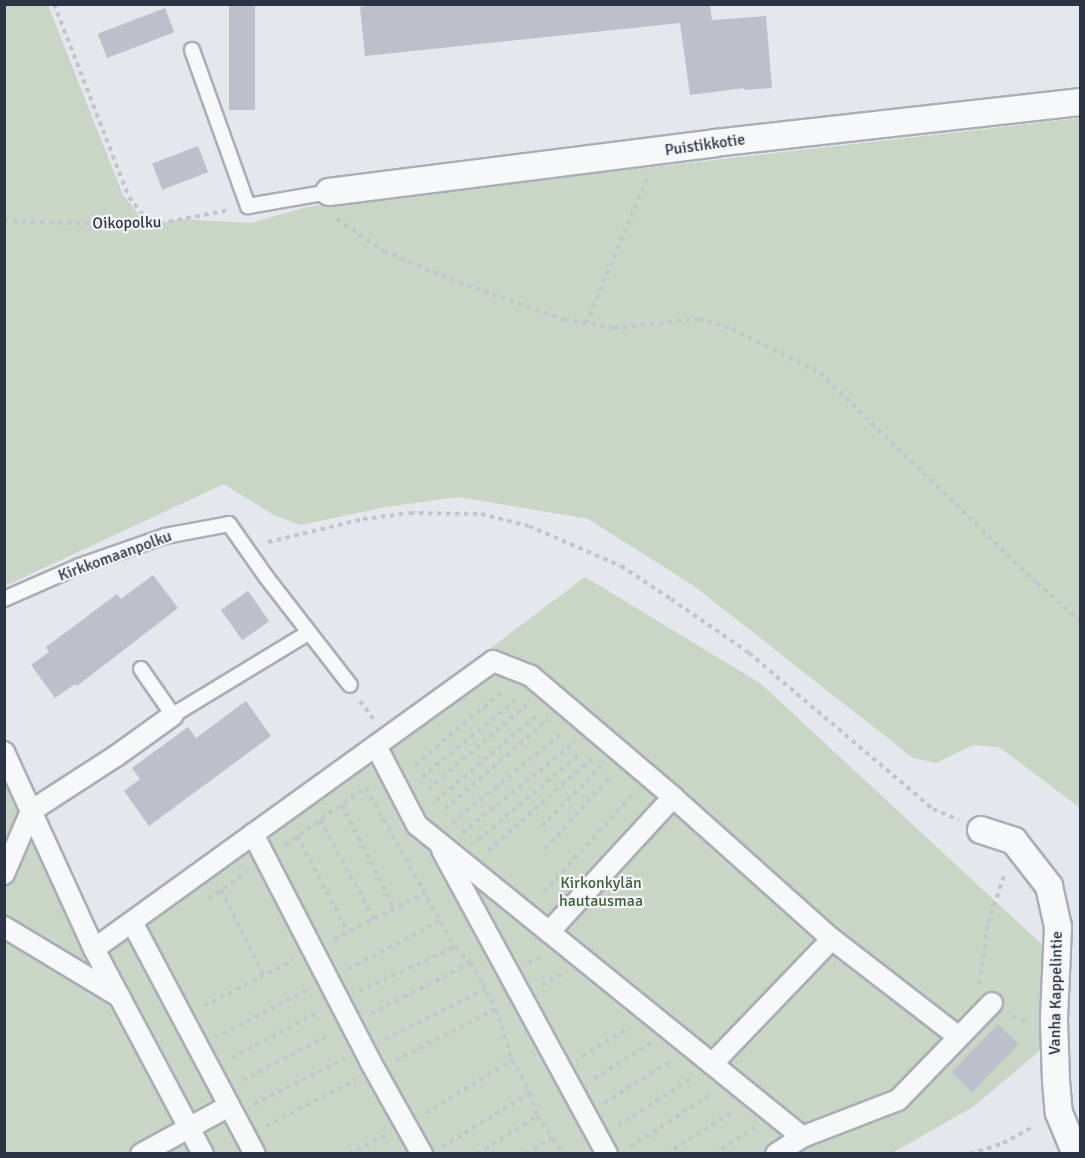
<!DOCTYPE html>
<meta charset="utf-8">
<style>
body{margin:0}
#map{position:relative;width:1085px;height:1158px;overflow:hidden;background:#e4e7ec;font-family:Signika,sans-serif}
div>[style]{position:absolute}
[style*='--x']{left:calc(var(--x)*1px);top:calc(var(--y)*1px);width:calc(var(--w)*1px);rotate:calc(var(--a)*1deg)}
.green>*{inset:0;background:#c9d6c5}
.building>*{inset:0;background:#bbc0ca;transform-origin:0 0}
.path>*{height:4px;margin-top:-2px;transform-origin:0;background:repeating-linear-gradient(90deg,#c2c5cb 0 4.5px,transparent 0 9px)}
.roads{filter:drop-shadow(2px 0 #a9aeb7) drop-shadow(-2px 0 #a9aeb7) drop-shadow(0 2px #a9aeb7) drop-shadow(0 -2px #a9aeb7)}
.service>*{height:14px;margin:-7px;padding:0 7px;transform-origin:7px;border-radius:7px;background:#f7f8fa}
.pedestrian>*{height:20px;margin:-10px;padding:0 10px;transform-origin:10px;border-radius:10px;background:#f7f8fa}
.minor>*{height:26px;margin:-13px;padding:0 13px;transform-origin:13px;border-radius:13px;background:#f7f8fa}
span{translate:-50% -50%;white-space:nowrap;text-align:center;line-height:1.15;-webkit-text-stroke:4.5px #f4f6f9;paint-order:stroke}
.street-label{font-size:16px;color:#2b3445}
.park-label{font-size:16px;color:#3f6138}
.frame{position:absolute;inset:0;border:6px solid #2b3445;pointer-events:none}
</style>
<div id="map">
<div class="green">
<div style="clip-path:polygon(4px 5px,48px 5px,123px 195px,144px 221px,151px 225px,182px 219px,251px 223px,306px 207px,1080px 118px,1080px 808px,999px 747px,973px 745px,936px 763px,913px 758px,694px 586px,588px 519px,458px 497px,386px 507px,300px 525px,272px 514px,224px 484px,5px 586px)"></div>
<div style="clip-path:polygon(585px 577px,760px 683px,1048px 950px,1042px 1049px,973px 1107px,892px 1153px,5px 1153px,4px 747px,100px 942px)"></div>
</div>
<div class="building">
<div style="left:229px;top:4px;width:26px;height:106px"></div>
<div style="clip-path:polygon(384px 4px,710px 4px,712px 20px,766px 16px,772px 88px,744px 90px,744px 88px,690px 95px,680px 23px,365px 56px,360px 7px)"></div>
<div style="left:165px;top:8px;width:26px;height:72px;rotate:69deg"></div>
<div style="left:198px;top:146px;width:28px;height:49px;rotate:69deg"></div>
<div style="clip-path:polygon(153px 575px,178px 608px,77px 686px,75px 684px,55px 698px,31px 665px,49px 652px,46px 647px,117px 594px,121px 599px)"></div>
<div style="left:248px;top:591px;width:37px;height:33px;rotate:55deg"></div>
<div style="clip-path:polygon(246px 701px,271px 736px,149px 826px,124px 791px,140px 779px,132px 768px,188px 727px,196px 738px)"></div>
<div style="left:998px;top:1024px;width:29px;height:67px;rotate:44deg"></div>
</div>
<div class="path">
<div style="--x:54;--y:4;--w:207;--a:68.8"></div>
<div style="--x:129;--y:197;--w:36;--a:52"></div>
<div style="--x:337;--y:219;--w:57;--a:34.2"></div>
<div style="--x:384;--y:251;--w:63;--a:23.3"></div>
<div style="--x:442;--y:276;--w:131;--a:19.7"></div>
<div style="--x:565;--y:320;--w:50;--a:9.3"></div>
<div style="--x:614;--y:328;--w:85;--a:-6"></div>
<div style="--x:699;--y:319;--w:34;--a:17"></div>
<div style="--x:732;--y:329;--w:98;--a:26.6"></div>
<div style="--x:820;--y:373;--w:302;--a:44.1"></div>
<div style="--x:1037;--y:583;--w:57;--a:41.5"></div>
<div style="--x:4;--y:221;--w:147;--a:1.6"></div>
<div style="--x:151;--y:225;--w:80;--a:-10.8"></div>
<div style="--x:586;--y:324;--w:157;--a:-67.2"></div>
<div style="--x:268;--y:542;--w:98;--a:-13.6"></div>
<div style="--x:363;--y:519;--w:47;--a:-7.3"></div>
<div style="--x:410;--y:513;--w:71;--a:0.8"></div>
<div style="--x:481;--y:514;--w:49;--a:14"></div>
<div style="--x:529;--y:526;--w:100;--a:23.5"></div>
<div style="--x:621;--y:566;--w:60;--a:33.4"></div>
<div style="--x:671;--y:599;--w:95;--a:34.7"></div>
<div style="--x:749;--y:653;--w:241;--a:40.3"></div>
<div style="--x:933;--y:809;--w:28;--a:23"></div>
<div style="--x:360;--y:701;--w:22;--a:54"></div>
<div style="--x:415;--y:765;--w:116;--a:-40.1"></div>
<div style="--x:422;--y:777;--w:126;--a:-39.5"></div>
<div style="--x:366;--y:788;--w:182;--a:60.8"></div>
<div style="--x:455;--y:947;--w:22;--a:47"></div>
<div style="--x:470;--y:963;--w:25;--a:58"></div>
<div style="--x:483;--y:984;--w:28;--a:63"></div>
<div style="--x:496;--y:1009;--w:53;--a:72.6"></div>
<div style="--x:512;--y:1060;--w:38;--a:61"></div>
<div style="--x:530;--y:1093;--w:24;--a:73"></div>
<div style="--x:537;--y:1116;--w:46;--a:55.6"></div>
<div style="--x:428;--y:789;--w:131;--a:-40.4"></div>
<div style="--x:436;--y:801;--w:134;--a:-40.5"></div>
<div style="--x:342;--y:805;--w:116;--a:63.4"></div>
<div style="--x:445;--y:809;--w:137;--a:-41.1"></div>
<div style="--x:320;--y:820;--w:113;--a:61.4"></div>
<div style="--x:452;--y:823;--w:144;--a:-39.3"></div>
<div style="--x:542;--y:826;--w:84;--a:-45.5"></div>
<div style="--x:462;--y:833;--w:145;--a:-38.8"></div>
<div style="--x:297;--y:836;--w:109;--a:62"></div>
<div style="--x:478;--y:840;--w:136;--a:-40.2"></div>
<div style="--x:285;--y:845;--w:100;--a:-35.3"></div>
<div style="--x:545;--y:849;--w:98;--a:-47.9"></div>
<div style="--x:488;--y:851;--w:140;--a:-41.8"></div>
<div style="--x:221;--y:890;--w:95;--a:63.7"></div>
<div style="--x:544;--y:892;--w:134;--a:-47.7"></div>
<div style="--x:209;--y:899;--w:47;--a:-35.4"></div>
<div style="--x:334;--y:939;--w:102;--a:-26.8"></div>
<div style="--x:528;--y:963;--w:17;--a:-25"></div>
<div style="--x:348;--y:969;--w:104;--a:-27.6"></div>
<div style="--x:979;--y:984;--w:62;--a:-81.6"></div>
<div style="--x:988;--y:923;--w:53;--a:-71.2"></div>
<div style="--x:542;--y:985;--w:25;--a:-29"></div>
<div style="--x:359;--y:991;--w:106;--a:-24.6"></div>
<div style="--x:204;--y:1006;--w:100;--a:-27.3"></div>
<div style="--x:371;--y:1014;--w:111;--a:-27.3"></div>
<div style="--x:1012;--y:1016;--w:16;--a:22"></div>
<div style="--x:223;--y:1034;--w:95;--a:-27.6"></div>
<div style="--x:385;--y:1039;--w:110;--a:-26.3"></div>
<div style="--x:582;--y:1056;--w:55;--a:-30.8"></div>
<div style="--x:232;--y:1058;--w:100;--a:-28.1"></div>
<div style="--x:395;--y:1060;--w:115;--a:-26.8"></div>
<div style="--x:594;--y:1079;--w:67;--a:-32.3"></div>
<div style="--x:243;--y:1080;--w:97;--a:-27.6"></div>
<div style="--x:604;--y:1103;--w:79;--a:-32.1"></div>
<div style="--x:254;--y:1104;--w:101;--a:-26.6"></div>
<div style="--x:426;--y:1113;--w:101;--a:-31.6"></div>
<div style="--x:266;--y:1126;--w:101;--a:-27.1"></div>
<div style="--x:618;--y:1126;--w:88;--a:-33"></div>
<div style="--x:442;--y:1147;--w:103;--a:-31.5"></div>
<div style="--x:630;--y:1147;--w:97;--a:-33.2"></div>
<div style="--x:349;--y:1154;--w:42;--a:-27.2"></div>
<div style="--x:477;--y:1154;--w:71;--a:-32.3"></div>
<div style="--x:526;--y:1154;--w:31;--a:-32"></div>
<div style="--x:666;--y:1154;--w:80;--a:-32.3"></div>
<div style="--x:714;--y:1154;--w:48;--a:-33"></div>
<div style="--x:970;--y:1154;--w:35;--a:-18"></div>
<div style="--x:1003;--y:1143;--w:36;--a:-28"></div>
</div>
<div class="roads">
<div class="service">
<div style="--x:192;--y:50;--w:166;--a:70.3"></div>
<div style="--x:248;--y:206;--w:82;--a:-9.8"></div>
<div style="--x:4;--y:599;--w:82;--a:-23.7"></div>
<div style="--x:79;--y:566;--w:91;--a:-19.2"></div>
<div style="--x:165;--y:536;--w:65;--a:-10.6"></div>
<div style="--x:229;--y:524;--w:66;--a:54.9"></div>
<div style="--x:267;--y:578;--w:135;--a:52.2"></div>
<div style="--x:141;--y:669;--w:56;--a:55.2"></div>
<div style="--x:173;--y:715;--w:158;--a:-31.3"></div>
</div>
<div class="pedestrian">
<div style="--x:376;--y:746;--w:89;--a:62.6"></div>
<div style="--x:417;--y:825;--w:496;--a:39"></div>
<div style="--x:4;--y:752;--w:217;--a:65.4"></div>
<div style="--x:94;--y:949;--w:232;--a:62"></div>
<div style="--x:253;--y:834;--w:255;--a:62.7"></div>
<div style="--x:370;--y:1061;--w:107;--a:60.8"></div>
<div style="--x:442;--y:850;--w:346;--a:61.5"></div>
<div style="--x:4;--y:874;--w:69;--a:-66.8"></div>
<div style="--x:31;--y:811;--w:101;--a:-32.9"></div>
<div style="--x:116;--y:756;--w:70;--a:-35.7"></div>
<div style="--x:132;--y:922;--w:263;--a:62.1"></div>
<div style="--x:4;--y:927;--w:135;--a:31.1"></div>
<div style="--x:549;--y:932;--w:183;--a:-47.4"></div>
<div style="--x:94;--y:949;--w:492;--a:-35.8"></div>
<div style="--x:493;--y:661;--w:41;--a:21.5"></div>
<div style="--x:531;--y:676;--w:187;--a:40.4"></div>
<div style="--x:673;--y:797;--w:213;--a:41.8"></div>
<div style="--x:832;--y:939;--w:160;--a:37.7"></div>
<div style="--x:712;--y:1064;--w:173;--a:-46.2"></div>
<div style="--x:141;--y:1154;--w:100;--a:-28.6"></div>
<div style="--x:776;--y:1154;--w:31;--a:-33"></div>
<div style="--x:802;--y:1137;--w:103;--a:-21.1"></div>
<div style="--x:898;--y:1100;--w:135;--a:-45.9"></div>
</div>
<div class="minor">
<div style="--x:329;--y:192;--w:389;--a:-7.2"></div>
<div style="--x:715;--y:143;--w:367;--a:-6.4"></div>
<div style="--x:981;--y:830;--w:35;--a:18"></div>
<div style="--x:1014;--y:841;--w:57;--a:52.1"></div>
<div style="--x:1049;--y:886;--w:42;--a:77.6"></div>
<div style="--x:1058;--y:927;--w:93;--a:92.5"></div>
<div style="--x:1054;--y:1020;--w:61;--a:88.1"></div>
<div style="--x:1056;--y:1081;--w:32;--a:85"></div>
<div style="--x:1059;--y:1113;--w:44;--a:67.5"></div>
</div>
</div>
<div class="street-label">
<span style="left:705px;top:145px;rotate:-8deg">Puistikkotie</span>
<span style="left:127px;top:223px;rotate:-1deg">Oikopolku</span>
<span style="left:115px;top:556px;rotate:-20deg">Kirkkomaanpolku</span>
<span style="left:1056px;top:993px;rotate:-89deg">Vanha Kappelintie</span>
</div>
<div class="park-label">
<span style="left:601px;top:892px">Kirkonkylän<br>hautausmaa</span>
</div>
<div class="frame"></div>
</div>
